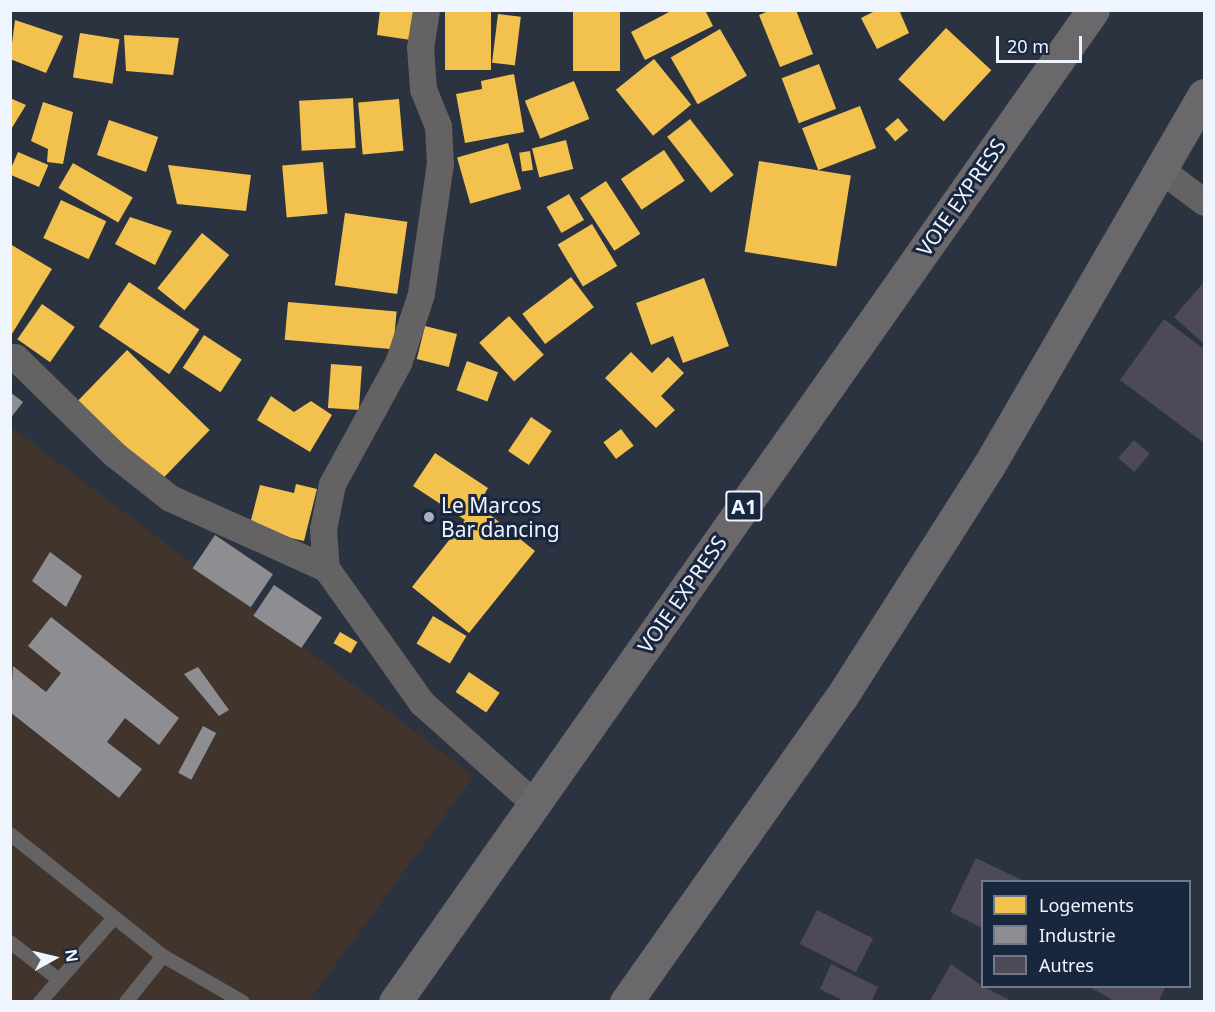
<!DOCTYPE html>
<style>
body{margin:0}
#map{position:relative;width:1215px;height:1012px;overflow:hidden;background:#2b3341;font-family:"Noto Sans",sans-serif}
div>[style]{position:absolute}
[style*='--x']{left:calc(var(--x)*1px);top:calc(var(--y)*1px);width:calc(var(--w)*1px);rotate:calc(var(--a)*1deg)}
.industrial>*{inset:0;background:#41342d}
.homes>*{inset:0;background:#f2c14e;transform-origin:0 0}
.industry>*{inset:0;background:#8d8d92;transform-origin:0 0}
.building>*{inset:0;background:#4d4957;transform-origin:0 0}
.lane>*{height:14px;margin:-7px;padding:0 7px;transform-origin:7px;border-radius:7px;background:#656263}
.street>*{height:27px;margin:-13.5px;padding:0 13.5px;transform-origin:13.5px;border-radius:13.5px;background:#656263}
.highway>*{height:33px;margin:-16.5px;padding:0 16.5px;transform-origin:16.5px;border-radius:16.5px;background:#6b686c}
.dots>*{width:16px;height:16px;translate:-50% -50%;box-sizing:border-box;border:3px solid #19273e;border-radius:50%}
span{translate:-50% -50%;white-space:nowrap;text-align:center;line-height:1.15;-webkit-text-stroke:6px #19273e;paint-order:stroke}
.shield-label span{padding:2px 4px;background:#19273e;border:2px solid;border-radius:4px;-webkit-text-stroke-width:0}
.shield-label{font-size:20px;color:#eff5ff;font-weight:700}
.street-label{font-size:21px;color:#eff5ff}
.poi-label{font-size:21px;color:#eff5ff}
.left{translate:0 -50%;text-align:left}
.frame{position:absolute;inset:0;border:12px solid #eff5ff;pointer-events:none}
.legend{position:absolute;left:981px;top:880px;width:210px;height:108px;box-sizing:border-box;background:#19273e;border:2px solid #6f798b;margin:0;padding:8px 10px;list-style:none;font-size:18px;color:#eff5ff}
.legend li{display:flex;align-items:center;gap:12px;height:30px}
.legend b{width:30px;border:2px solid #6f798b}
.north{position:absolute;left:24px;top:928px;width:60px;height:60px;-webkit-text-stroke:4px #19273e;paint-order:stroke;rotate:82deg;font-size:16px;font-weight:700;line-height:24px;text-align:center;color:#eff5ff}
.north::after{content:'';display:block;margin:auto;width:21px;height:27px;background:#eff5ff;clip-path:polygon(50% 0,100% 100%,50% 72%,0 100%)}
.scale{position:absolute;left:996px;top:36px;width:86px;height:27px;box-sizing:border-box;border:3px solid #eff5ff;border-top:0;padding-left:8px;font-size:18px;line-height:21px;white-space:nowrap;color:#eff5ff;-webkit-text-stroke:4px #19273e;paint-order:stroke}
</style>
<div id="map">
<div class="industrial">
<div style="clip-path:polygon(10px 426px,474px 776px,309px 1001px,11px 1001px)"></div>
</div>
<div class="homes">
<div style="clip-path:polygon(380px 10px,414px 10px,411px 40px,377px 35px)"></div>
<div style="left:445px;top:10px;width:46px;height:60px"></div>
<div style="left:573px;top:10px;width:47px;height:61px"></div>
<div style="clip-path:polygon(673px 10px,705px 10px,713px 26px,645px 60px,631px 32px)"></div>
<div style="clip-path:polygon(771px 10px,796px 10px,813px 54px,780px 67px,759px 15px)"></div>
<div style="clip-path:polygon(877px 10px,899px 10px,909px 33px,877px 49px,861px 18px)"></div>
<div style="left:498px;top:14px;width:23px;height:49px;rotate:7deg"></div>
<div style="clip-path:polygon(15px 20px,63px 36px,46px 73px,10px 59px)"></div>
<div style="left:946px;top:28px;width:62px;height:70px;rotate:43deg"></div>
<div style="left:720px;top:29px;width:54px;height:57px;rotate:60deg"></div>
<div style="left:80px;top:33px;width:40px;height:45px;rotate:9deg"></div>
<div style="clip-path:polygon(124px 35px,179px 38px,173px 75px,126px 71px)"></div>
<div style="left:654px;top:59px;width:59px;height:49px;rotate:51deg"></div>
<div style="left:819px;top:64px;width:48px;height:40px;rotate:69deg"></div>
<div style="clip-path:polygon(514px 74px,524px 132px,465px 143px,456px 94px,482px 89px,481px 81px)"></div>
<div style="left:574px;top:81px;width:41px;height:53px;rotate:68deg"></div>
<div style="clip-path:polygon(10px 98px,26px 105px,10px 131px)"></div>
<div style="left:353px;top:98px;width:50px;height:54px;rotate:87deg"></div>
<div style="left:399px;top:99px;width:52px;height:41px;rotate:85deg"></div>
<div style="clip-path:polygon(43px 102px,73px 112px,63px 164px,47px 162px,48px 149px,31px 141px)"></div>
<div style="left:860px;top:106px;width:45px;height:62px;rotate:69deg"></div>
<div style="left:898px;top:118px;width:16px;height:17px;rotate:50deg"></div>
<div style="left:690px;top:119px;width:71px;height:29px;rotate:52deg"></div>
<div style="left:109px;top:120px;width:52px;height:37px;rotate:19deg"></div>
<div style="left:566px;top:140px;width:30px;height:35px;rotate:76deg"></div>
<div style="left:508px;top:143px;width:48px;height:53px;rotate:74deg"></div>
<div style="left:664px;top:150px;width:37px;height:52px;rotate:56deg"></div>
<div style="left:530px;top:151px;width:19px;height:11px;rotate:81deg"></div>
<div style="left:18px;top:152px;width:33px;height:24px;rotate:23deg"></div>
<div style="left:759px;top:161px;width:93px;height:92px;rotate:9deg"></div>
<div style="left:323px;top:162px;width:52px;height:41px;rotate:85deg"></div>
<div style="left:73px;top:163px;width:69px;height:29px;rotate:30deg"></div>
<div style="clip-path:polygon(168px 165px,251px 175px,246px 211px,177px 204px)"></div>
<div style="left:606px;top:181px;width:63px;height:31px;rotate:57deg"></div>
<div style="left:569px;top:194px;width:30px;height:26px;rotate:60deg"></div>
<div style="left:61px;top:200px;width:50px;height:42px;rotate:25deg"></div>
<div style="left:345px;top:213px;width:63px;height:73px;rotate:8deg"></div>
<div style="clip-path:polygon(130px 217px,172px 231px,155px 265px,115px 244px)"></div>
<div style="left:592px;top:224px;width:49px;height:40px;rotate:59deg"></div>
<div style="left:202px;top:233px;width:35px;height:71px;rotate:39deg"></div>
<div style="clip-path:polygon(10px 244px,52px 269px,10px 337px)"></div>
<div style="left:571px;top:277px;width:38px;height:61px;rotate:53deg"></div>
<div style="clip-path:polygon(704px 278px,729px 346px,683px 363px,673px 336px,651px 345px,636px 303px)"></div>
<div style="left:129px;top:282px;width:85px;height:54px;rotate:34deg"></div>
<div style="left:288px;top:302px;width:109px;height:38px;rotate:5deg"></div>
<div style="left:42px;top:304px;width:40px;height:43px;rotate:35deg"></div>
<div style="left:509px;top:316px;width:52px;height:40px;rotate:48deg"></div>
<div style="left:425px;top:326px;width:33px;height:34px;rotate:14deg"></div>
<div style="left:204px;top:335px;width:45px;height:39px;rotate:33deg"></div>
<div style="left:127px;top:350px;width:115px;height:81px;rotate:44deg"></div>
<div style="clip-path:polygon(631px 352px,652px 373px,668px 357px,684px 373px,661px 396px,675px 410px,656px 428px,605px 378px)"></div>
<div style="left:467px;top:361px;width:33px;height:31px;rotate:20deg"></div>
<div style="left:331px;top:364px;width:31px;height:44px;rotate:4deg"></div>
<div style="clip-path:polygon(271px 396px,294px 412px,311px 401px,332px 415px,310px 452px,257px 420px)"></div>
<div style="left:531px;top:417px;width:25px;height:41px;rotate:34deg"></div>
<div style="left:621px;top:429px;width:21px;height:22px;rotate:53deg"></div>
<div style="clip-path:polygon(435px 453px,488px 488px,478px 505px,535px 551px,469px 633px,412px 587px,465px 520px,413px 486px)"></div>
<div style="clip-path:polygon(296px 484px,317px 489px,304px 541px,249px 528px,260px 485px,294px 493px)"></div>
<div style="left:433px;top:616px;width:39px;height:32px;rotate:31deg"></div>
<div style="left:340px;top:632px;width:20px;height:13px;rotate:30deg"></div>
<div style="left:469px;top:672px;width:37px;height:24px;rotate:34deg"></div>
</div>
<div class="industry">
<div style="clip-path:polygon(10px 392px,23px 402px,10px 419px)"></div>
<div style="left:215px;top:535px;width:70px;height:40px;rotate:34deg"></div>
<div style="clip-path:polygon(50px 552px,82px 576px,66px 607px,32px 581px)"></div>
<div style="left:274px;top:585px;width:58px;height:37px;rotate:34deg"></div>
<div style="clip-path:polygon(51px 617px,179px 718px,159px 745px,125px 718px,107px 742px,142px 769px,119px 798px,10px 712px,13px 666px,46px 692px,61px 673px,28px 646px)"></div>
<div style="clip-path:polygon(198px 667px,229px 710px,219px 716px,184px 674px)"></div>
<div style="left:203px;top:726px;width:15px;height:53px;rotate:28deg"></div>
</div>
<div class="building">
<div style="clip-path:polygon(1203px 283px,1204px 285px,1204px 344px,1174px 317px)"></div>
<div style="clip-path:polygon(1164px 319px,1204px 349px,1204px 443px,1120px 380px)"></div>
<div style="left:1134px;top:440px;width:21px;height:24px;rotate:41deg"></div>
<div style="clip-path:polygon(976px 858px,1026px 882px,982px 882px,982px 928px,950px 912px)"></div>
<div style="left:817px;top:910px;width:63px;height:38px;rotate:27deg"></div>
<div style="clip-path:polygon(831px 964px,878px 987px,871px 1002px,846px 1002px,820px 989px)"></div>
<div style="clip-path:polygon(951px 964px,982px 986px,1014px 1002px,929px 1002px)"></div>
<div style="clip-path:polygon(1088px 986px,1166px 986px,1158px 1002px,1116px 1002px)"></div>
</div>
<div class="lane">
<div style="--x:10;--y:834;--w:196;--a:38.6"></div>
<div style="--x:10;--y:942;--w:61;--a:37.6"></div>
<div style="--x:40;--y:1002;--w:112;--a:-48.6"></div>
<div style="--x:126;--y:1002;--w:59;--a:-51.2"></div>
<div style="--x:163;--y:956;--w:92;--a:29.9"></div>
</div>
<div class="street">
<div style="--x:426;--y:10;--w:37;--a:99"></div>
<div style="--x:420;--y:47;--w:42;--a:85.9"></div>
<div style="--x:423;--y:89;--w:40;--a:68"></div>
<div style="--x:438;--y:126;--w:37;--a:87"></div>
<div style="--x:440;--y:163;--w:132;--a:98.3"></div>
<div style="--x:421;--y:294;--w:73;--a:108.4"></div>
<div style="--x:398;--y:363;--w:138;--a:118.6"></div>
<div style="--x:332;--y:484;--w:46;--a:101.3"></div>
<div style="--x:323;--y:529;--w:39;--a:86"></div>
<div style="--x:326;--y:568;--w:166;--a:54.6"></div>
<div style="--x:422;--y:703;--w:150;--a:41.8"></div>
<div style="--x:1160;--y:169;--w:55;--a:36.9"></div>
<div style="--x:15;--y:357;--w:139;--a:44.4"></div>
<div style="--x:114;--y:454;--w:71;--a:38.2"></div>
<div style="--x:170;--y:498;--w:171;--a:24.2"></div>
</div>
<div class="highway">
<div style="--x:395;--y:1002;--w:1213;--a:-54.87"></div>
<div style="--x:626;--y:1002;--w:375;--a:-54.8"></div>
<div style="--x:842;--y:696;--w:272;--a:-57.5"></div>
<div style="--x:988;--y:467;--w:430;--a:-59.9"></div>
</div>
<div class="dots">
<div style="left:429px;top:517px;background:#aab1bc"></div>
</div>
<div class="shield-label">
<span style="left:744px;top:506px">A1</span>
</div>
<div class="street-label">
<span style="left:961px;top:197px;rotate:-55deg">VOIE EXPRESS</span>
<span style="left:682px;top:594px;rotate:-55deg">VOIE EXPRESS</span>
</div>
<div class="poi-label">
<span class="left" style="left:441px;top:517px">Le Marcos<br>Bar dancing</span>
</div>
<div class="frame"></div>
<ul class="legend">
<li><b style="height:16px;background:#f2c14e"></b>Logements</li>
<li><b style="height:16px;background:#8d8d92"></b>Industrie</li>
<li><b style="height:16px;background:#4d4957"></b>Autres</li>
</ul>
<div class="north">N</div>
<div class="scale">20 m</div>
</div>
